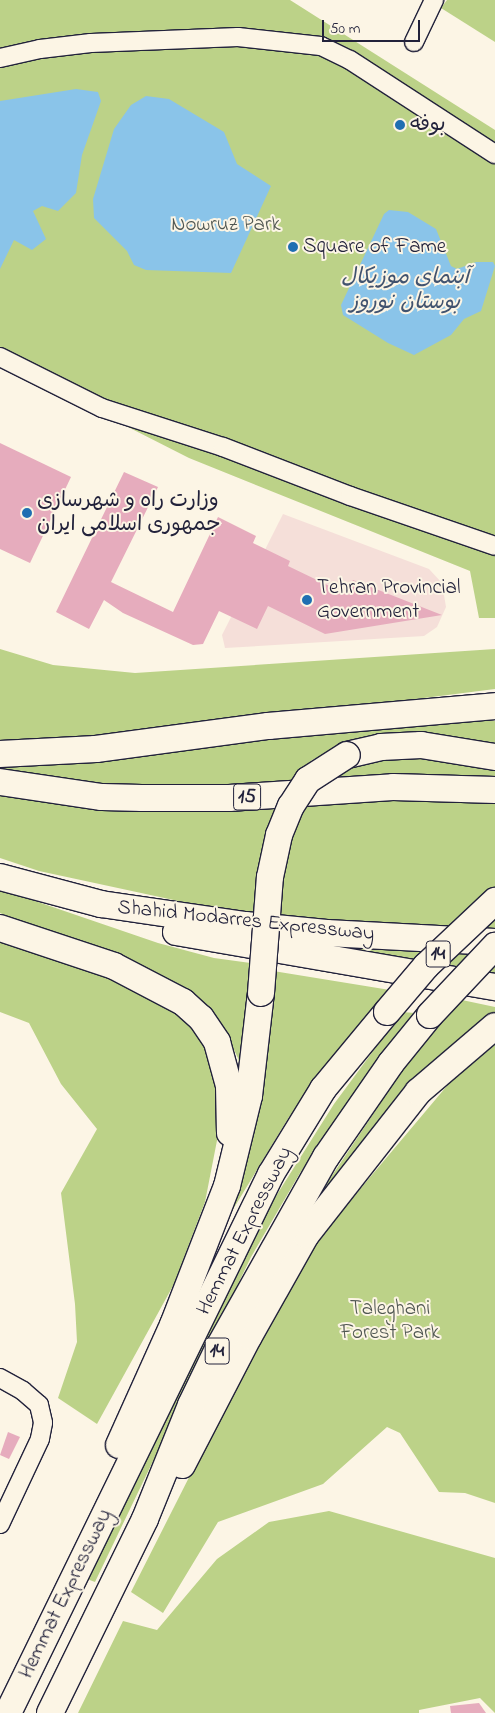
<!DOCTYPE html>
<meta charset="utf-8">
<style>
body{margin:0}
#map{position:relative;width:495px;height:1713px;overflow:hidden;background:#fcf5e5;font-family:"Indie Flower","Playpen Sans Arabic",sans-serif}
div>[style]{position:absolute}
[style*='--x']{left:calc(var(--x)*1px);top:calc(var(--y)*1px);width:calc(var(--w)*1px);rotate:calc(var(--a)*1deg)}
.built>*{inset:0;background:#f5dfd9}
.green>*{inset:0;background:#bcd288}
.water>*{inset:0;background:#8ac4e9}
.building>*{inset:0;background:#e6acbd}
.roads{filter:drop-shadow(1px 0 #22223b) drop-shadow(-1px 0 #22223b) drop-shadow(0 1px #22223b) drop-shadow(0 -1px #22223b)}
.minor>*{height:18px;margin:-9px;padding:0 9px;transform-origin:9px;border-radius:9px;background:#fcf5e5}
.highway>*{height:26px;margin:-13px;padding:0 13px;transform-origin:13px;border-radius:13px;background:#fcf5e5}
.bridges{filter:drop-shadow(1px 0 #22223b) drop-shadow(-1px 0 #22223b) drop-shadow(0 1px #22223b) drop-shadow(0 -1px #22223b)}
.highway-bridge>*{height:26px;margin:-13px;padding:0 13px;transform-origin:13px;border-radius:13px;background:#fcf5e5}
.dots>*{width:14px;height:14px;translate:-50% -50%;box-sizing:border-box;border:2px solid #fcf5e5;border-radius:50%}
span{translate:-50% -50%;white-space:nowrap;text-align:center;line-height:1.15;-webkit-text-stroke:4px #fcf5e5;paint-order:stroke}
.shield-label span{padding:1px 4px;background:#fcf5e5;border:1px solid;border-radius:4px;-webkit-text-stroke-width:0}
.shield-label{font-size:20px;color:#22223b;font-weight:700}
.poi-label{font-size:21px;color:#22223b}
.left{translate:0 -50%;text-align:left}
.park-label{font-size:21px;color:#505752}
.street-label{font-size:21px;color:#22223b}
.water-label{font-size:22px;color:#41536f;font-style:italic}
.scale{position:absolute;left:322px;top:20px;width:98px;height:22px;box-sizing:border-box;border:2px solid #22223b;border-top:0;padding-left:6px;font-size:15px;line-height:18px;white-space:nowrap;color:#22223b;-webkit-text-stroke:4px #fcf5e5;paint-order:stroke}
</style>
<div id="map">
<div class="built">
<div style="clip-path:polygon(283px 514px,429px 569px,442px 583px,446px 607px,437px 627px,424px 636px,225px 648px,222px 635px)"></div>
</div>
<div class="green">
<div style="clip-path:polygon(0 0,290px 0,495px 130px,495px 618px,479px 618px,470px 571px,189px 458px,0 362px)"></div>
<div style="clip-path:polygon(447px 0,495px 0,495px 42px,441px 8px)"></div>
<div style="clip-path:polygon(0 649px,53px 665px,135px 673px,495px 649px,495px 689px,266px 718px,0 746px)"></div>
<div style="clip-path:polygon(466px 719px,495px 721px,495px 747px,415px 734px,378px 734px,347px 743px,312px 760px,289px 783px,227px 787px,141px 786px,70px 782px,0 770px,0 761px)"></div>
<div style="clip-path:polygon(392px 750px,495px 763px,495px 776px,334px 778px,350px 764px)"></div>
<div style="clip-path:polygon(0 793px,283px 802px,495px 797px,495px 929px,257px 918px,39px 871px,0 858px)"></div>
<div style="clip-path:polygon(0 889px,158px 943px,214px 958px,257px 964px,243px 1082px,238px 1058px,226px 1034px,75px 944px,0 913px)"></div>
<div style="clip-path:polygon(0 937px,145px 988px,178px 1008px,200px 1037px,212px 1065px,221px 1120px,205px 1202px,174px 1284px,97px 1424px,58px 1398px,77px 1342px,75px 1304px,61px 1193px,97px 1129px,61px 1084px,29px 1023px,0 1012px)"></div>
<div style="clip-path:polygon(329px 946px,495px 949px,495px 976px)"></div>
<div style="clip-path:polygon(267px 970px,390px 990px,289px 1117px,229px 1216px)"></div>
<div style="clip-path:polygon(462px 1000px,495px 1007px,495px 1014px,321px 1204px,315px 1201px,410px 1059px)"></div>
<div style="clip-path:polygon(402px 1012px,415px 1013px,300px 1173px,251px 1257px,95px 1582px,87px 1579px,271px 1204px,334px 1104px)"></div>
<div style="clip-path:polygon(495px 1039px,495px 1503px,465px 1493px,439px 1492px,400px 1433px,387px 1427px,323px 1484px,218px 1522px,163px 1613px,131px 1592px,255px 1347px,313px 1245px,462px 1068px)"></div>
<div style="clip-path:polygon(329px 1511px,495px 1558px,495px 1713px,480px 1698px,419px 1710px,419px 1713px,78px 1713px,123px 1621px,157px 1630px,217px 1559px,269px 1522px)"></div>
</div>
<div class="water">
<div style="clip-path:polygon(76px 89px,98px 92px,101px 101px,82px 155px,76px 193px,58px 211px,42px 206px,33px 211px,46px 239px,32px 250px,14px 240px,0 269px,0 101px)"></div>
<div style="clip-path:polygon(146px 96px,169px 99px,224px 132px,237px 164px,271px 186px,231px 273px,146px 270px,134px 265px,127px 251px,94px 218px,93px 199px,114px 129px,131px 105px)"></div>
<div style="clip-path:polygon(389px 210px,408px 212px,436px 229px,451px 266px,457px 269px,476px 262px,493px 262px,495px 266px,481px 311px,464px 319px,451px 335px,414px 355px,388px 343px,343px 315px,341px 305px,384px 214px)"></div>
</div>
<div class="building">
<div style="clip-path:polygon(0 443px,71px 477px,30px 563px,0 549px)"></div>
<div style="clip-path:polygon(124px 472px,158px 487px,111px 582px,173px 612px,218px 517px,256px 536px,253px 543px,290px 561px,288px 566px,346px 594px,353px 580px,442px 615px,325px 634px,268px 606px,257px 629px,219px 611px,203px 644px,193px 645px,123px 613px,104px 600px,89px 629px,56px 612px)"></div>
<div style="clip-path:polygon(8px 1432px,20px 1437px,9px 1459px,0 1455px)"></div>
<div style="clip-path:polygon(479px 1703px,486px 1713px,451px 1713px,450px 1706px)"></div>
</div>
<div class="roads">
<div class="minor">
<div style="--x:414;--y:42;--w:47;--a:-64.5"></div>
<div style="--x:0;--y:58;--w:41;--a:-12.7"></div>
<div style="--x:40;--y:49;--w:51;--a:-6.7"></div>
<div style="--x:91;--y:43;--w:147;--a:-2.3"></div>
<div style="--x:238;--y:37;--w:83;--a:6.2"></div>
<div style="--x:321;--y:46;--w:32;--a:26"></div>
<div style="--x:350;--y:60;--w:173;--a:33"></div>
<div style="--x:0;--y:357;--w:114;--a:26.6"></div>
<div style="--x:102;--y:408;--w:127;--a:17.9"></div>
<div style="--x:223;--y:447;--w:136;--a:21.1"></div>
<div style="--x:350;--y:496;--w:153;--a:19"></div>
<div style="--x:0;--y:1378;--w:26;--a:29"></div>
<div style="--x:23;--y:1391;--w:21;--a:41"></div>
<div style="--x:39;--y:1405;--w:18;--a:77"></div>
<div style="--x:43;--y:1423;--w:16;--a:101"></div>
<div style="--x:40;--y:1439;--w:94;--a:115.2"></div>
</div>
<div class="highway">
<div style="--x:0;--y:754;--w:96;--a:-3"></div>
<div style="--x:96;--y:749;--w:174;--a:-7.6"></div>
<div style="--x:268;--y:726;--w:228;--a:-5"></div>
<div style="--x:347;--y:755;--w:35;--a:-13"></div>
<div style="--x:381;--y:747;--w:40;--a:-2.9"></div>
<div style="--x:421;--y:745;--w:75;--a:9.2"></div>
<div style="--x:0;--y:782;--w:103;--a:8.4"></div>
<div style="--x:102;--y:797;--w:40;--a:1.4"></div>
<div style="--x:142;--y:798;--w:87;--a:0"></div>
<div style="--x:229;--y:798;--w:164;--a:-3.8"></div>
<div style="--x:393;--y:787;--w:102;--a:1.7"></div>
<div style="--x:0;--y:877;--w:105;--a:15"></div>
<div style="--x:101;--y:904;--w:146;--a:8.3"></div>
<div style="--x:245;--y:925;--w:82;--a:5.6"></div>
<div style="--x:327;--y:933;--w:168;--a:3.1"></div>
<div style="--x:0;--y:928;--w:120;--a:18.4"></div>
<div style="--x:114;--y:966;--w:78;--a:27.6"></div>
<div style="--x:183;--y:1002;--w:24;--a:42"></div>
<div style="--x:201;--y:1018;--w:29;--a:56"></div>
<div style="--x:217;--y:1042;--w:46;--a:74.7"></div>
<div style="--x:229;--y:1086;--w:47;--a:88.8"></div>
<div style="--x:176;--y:932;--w:324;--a:9.8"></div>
<div style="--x:119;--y:1445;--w:132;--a:-65.8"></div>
<div style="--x:173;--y:1325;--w:149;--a:-68.8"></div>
<div style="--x:227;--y:1186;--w:93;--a:-76.3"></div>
<div style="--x:249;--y:1096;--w:104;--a:-83.4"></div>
<div style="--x:182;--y:1465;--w:145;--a:-62.6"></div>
<div style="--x:249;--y:1336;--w:116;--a:-60.6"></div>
<div style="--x:306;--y:1235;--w:182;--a:-51.9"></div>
<div style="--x:418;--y:1092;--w:101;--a:-40.6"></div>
<div style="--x:8;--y:1713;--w:600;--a:-63.99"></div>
<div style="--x:271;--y:1174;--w:100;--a:-58.5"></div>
<div style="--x:323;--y:1089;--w:100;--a:-50.3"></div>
<div style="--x:50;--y:1713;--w:216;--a:-63.9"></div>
<div style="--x:145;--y:1519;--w:123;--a:-68"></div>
<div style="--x:191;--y:1405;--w:67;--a:-64.2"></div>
<div style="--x:220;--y:1345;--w:216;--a:-60.6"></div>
<div style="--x:326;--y:1157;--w:114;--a:-55.3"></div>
<div style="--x:391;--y:1063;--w:62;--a:-50.9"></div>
</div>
</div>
<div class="bridges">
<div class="highway-bridge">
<div style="--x:261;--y:993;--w:116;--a:-85.6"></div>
<div style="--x:270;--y:877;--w:43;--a:-77.9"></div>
<div style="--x:279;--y:835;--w:31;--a:-68"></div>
<div style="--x:291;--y:806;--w:31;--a:-57"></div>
<div style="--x:308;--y:780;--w:46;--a:-32.7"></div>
<div style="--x:387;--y:1012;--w:60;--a:-49.7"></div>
<div style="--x:426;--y:966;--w:95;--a:-43.3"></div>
<div style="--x:430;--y:1015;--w:95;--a:-46.7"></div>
</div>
</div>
<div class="dots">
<div style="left:400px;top:125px;background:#1f6fb2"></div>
<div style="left:293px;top:247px;background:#1f6fb2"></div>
<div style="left:27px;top:513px;background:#1f6fb2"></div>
<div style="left:307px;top:600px;background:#1f6fb2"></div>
</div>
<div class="shield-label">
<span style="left:247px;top:797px">15</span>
<span style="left:438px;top:954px">14</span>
<span style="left:217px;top:1351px">14</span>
</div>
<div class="poi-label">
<span class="left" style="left:410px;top:125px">بوفه</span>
<span class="left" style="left:303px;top:247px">Square of Fame</span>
<span class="left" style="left:37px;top:513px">وزارت راه و شهرسازی<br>جمهوری اسلامی ایران</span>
<span class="left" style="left:317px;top:600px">Tehran Provincial<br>Government</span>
</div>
<div class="park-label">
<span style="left:226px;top:225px">Nowruz Park</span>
<span style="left:390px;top:1321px">Taleghani<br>Forest Park</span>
</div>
<div class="street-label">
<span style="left:246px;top:921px;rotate:6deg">Shahid Modarres Expressway</span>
<span style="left:245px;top:1231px;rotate:-63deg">Hemmat Expressway</span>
<span style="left:66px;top:1594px;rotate:-64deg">Hemmat Expressway</span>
</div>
<div class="water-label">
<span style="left:405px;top:291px">آبنمای موزیکال<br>بوستان نوروز</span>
</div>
<div class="scale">50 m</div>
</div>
